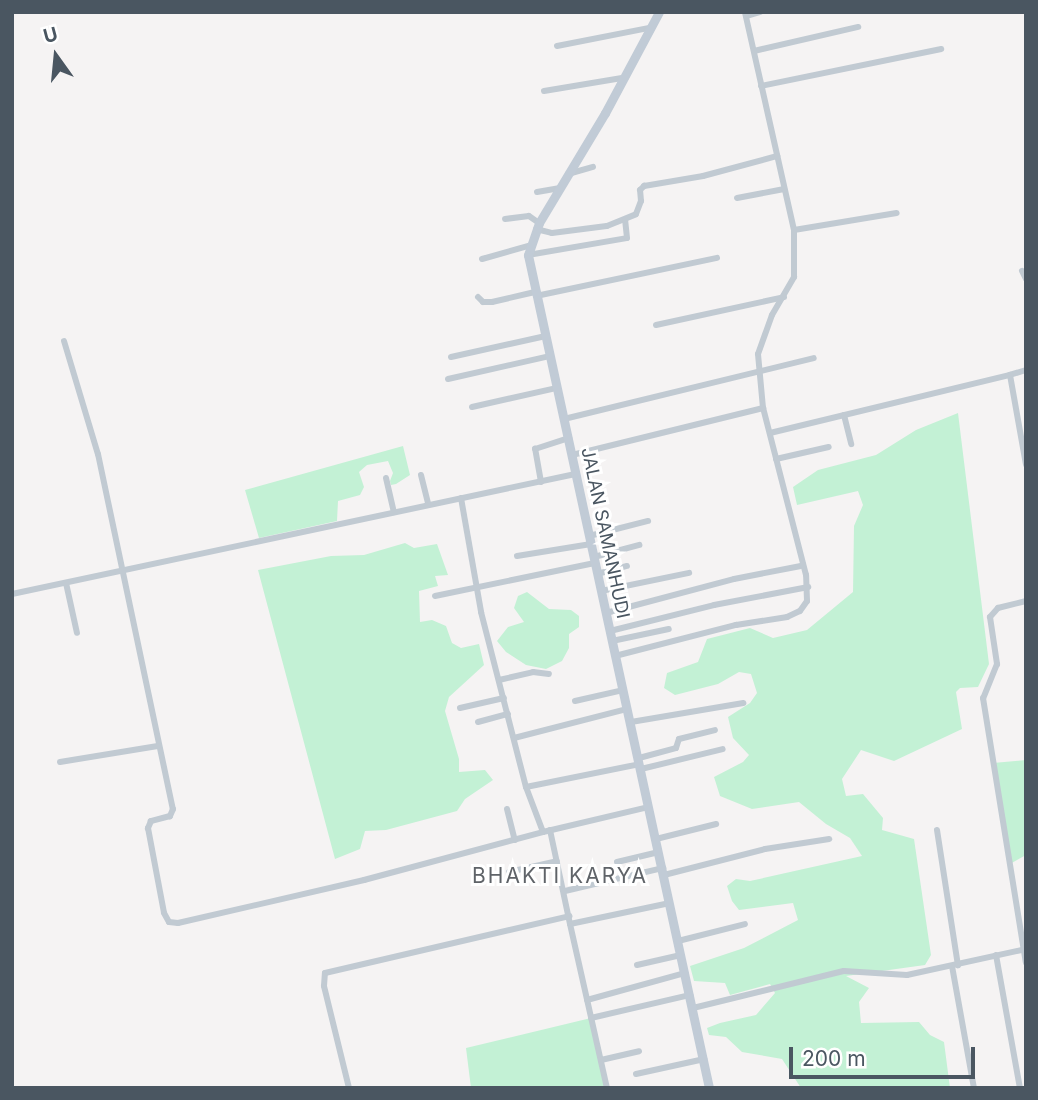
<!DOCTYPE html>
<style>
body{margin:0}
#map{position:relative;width:1038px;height:1100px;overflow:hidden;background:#f5f3f3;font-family:Inter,sans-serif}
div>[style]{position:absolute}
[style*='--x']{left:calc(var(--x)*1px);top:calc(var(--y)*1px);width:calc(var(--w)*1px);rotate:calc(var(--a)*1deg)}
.green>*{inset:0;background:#c3f1d5}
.street>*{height:6px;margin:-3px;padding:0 3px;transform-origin:3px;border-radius:3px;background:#c1cad2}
.secondary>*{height:9px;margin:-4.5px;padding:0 4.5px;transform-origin:4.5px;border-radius:4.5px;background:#c1cbd6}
span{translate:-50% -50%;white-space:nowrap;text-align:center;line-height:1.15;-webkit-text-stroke:6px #fff;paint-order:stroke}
.street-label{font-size:18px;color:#4a5661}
.quarter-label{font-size:21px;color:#5f6368;letter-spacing:2px}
.frame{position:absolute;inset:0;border:14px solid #4a5661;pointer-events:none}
.north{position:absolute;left:21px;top:21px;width:70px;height:70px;-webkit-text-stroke:5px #fff;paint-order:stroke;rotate:345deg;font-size:19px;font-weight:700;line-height:28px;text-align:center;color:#4a5661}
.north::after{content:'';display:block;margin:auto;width:24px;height:32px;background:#4a5661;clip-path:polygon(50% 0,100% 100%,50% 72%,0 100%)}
.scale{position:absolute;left:789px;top:1047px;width:186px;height:32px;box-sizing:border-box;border:4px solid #4a5661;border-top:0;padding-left:9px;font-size:21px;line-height:24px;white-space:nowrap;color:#4a5661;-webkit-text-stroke:5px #fff;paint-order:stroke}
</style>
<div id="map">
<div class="green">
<div style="clip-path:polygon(958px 413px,989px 664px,978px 687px,960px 688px,956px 692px,962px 729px,894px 761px,861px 750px,842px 779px,846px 796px,863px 794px,883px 818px,882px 830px,914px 839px,931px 955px,925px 965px,846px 976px,869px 988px,859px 1002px,861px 1023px,919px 1022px,930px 1035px,944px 1042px,950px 1088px,801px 1088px,782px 1059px,742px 1052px,726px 1037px,709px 1035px,707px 1028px,720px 1023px,756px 1015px,775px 993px,770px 984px,730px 995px,725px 983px,694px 981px,690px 966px,744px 948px,798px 920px,793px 903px,739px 910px,732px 901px,727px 886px,736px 879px,750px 881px,862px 856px,850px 838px,826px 824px,799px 802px,752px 809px,720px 796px,714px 777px,743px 762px,749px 755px,733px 738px,728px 717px,750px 703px,757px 693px,751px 674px,739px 672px,718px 684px,675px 695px,664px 688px,667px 673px,698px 662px,707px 639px,750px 628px,773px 638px,807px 630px,853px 592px,854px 526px,863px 505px,858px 491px,797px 505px,793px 487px,818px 470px,876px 455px,916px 430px)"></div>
<div style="clip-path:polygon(403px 446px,410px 475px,396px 484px,391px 485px,390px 481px,393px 473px,388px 461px,367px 465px,359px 472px,364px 487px,360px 495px,338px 501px,337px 521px,259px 538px,245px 490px)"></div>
<div style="clip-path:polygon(405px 543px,414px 548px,437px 544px,448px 575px,435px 576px,438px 586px,419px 591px,420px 622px,432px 620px,446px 626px,452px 643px,461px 648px,479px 644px,484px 665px,449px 697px,445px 711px,459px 759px,459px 772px,485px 770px,493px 780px,465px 799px,457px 811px,386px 830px,365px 831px,360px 849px,335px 859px,258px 570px,331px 556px,364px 555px)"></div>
<div style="clip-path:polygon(527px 592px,549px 609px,571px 610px,579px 616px,579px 627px,569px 634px,569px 648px,562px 661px,546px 669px,526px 665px,506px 652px,497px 641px,508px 627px,524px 622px,514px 608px,518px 596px)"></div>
<div style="clip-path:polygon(1026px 760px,1026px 855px,1008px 865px,993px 763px)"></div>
<div style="clip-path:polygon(591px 1018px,605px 1088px,471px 1088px,466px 1048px)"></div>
</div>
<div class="street">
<div style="--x:746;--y:16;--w:15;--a:-16"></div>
<div style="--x:557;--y:46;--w:94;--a:-11.1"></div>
<div style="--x:754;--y:51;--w:107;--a:-13"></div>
<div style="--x:761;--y:86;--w:184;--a:-11.6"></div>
<div style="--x:544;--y:91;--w:79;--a:-9.5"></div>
<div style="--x:568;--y:174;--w:26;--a:-16"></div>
<div style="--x:537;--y:192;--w:22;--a:-10"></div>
<div style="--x:737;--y:198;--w:48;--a:-10.8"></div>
<div style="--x:505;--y:219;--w:24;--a:-7"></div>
<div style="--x:529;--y:216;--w:12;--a:35"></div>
<div style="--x:536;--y:229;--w:16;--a:14"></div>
<div style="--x:552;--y:233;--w:55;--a:-7.3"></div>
<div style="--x:607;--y:226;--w:31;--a:-22"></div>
<div style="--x:636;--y:214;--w:14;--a:-69"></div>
<div style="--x:641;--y:201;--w:11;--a:-95"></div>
<div style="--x:640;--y:190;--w:6;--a:-45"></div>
<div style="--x:644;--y:186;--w:60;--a:-9.6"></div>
<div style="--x:703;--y:176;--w:77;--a:-15.1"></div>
<div style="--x:794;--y:230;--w:104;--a:-9.4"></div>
<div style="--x:528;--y:255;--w:100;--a:-9.7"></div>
<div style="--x:627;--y:238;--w:18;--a:-96"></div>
<div style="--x:482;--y:259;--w:51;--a:-15.9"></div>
<div style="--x:1022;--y:271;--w:9;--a:63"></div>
<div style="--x:536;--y:296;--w:185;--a:-11.9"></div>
<div style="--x:478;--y:297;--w:7;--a:45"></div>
<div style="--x:483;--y:302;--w:9;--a:0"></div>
<div style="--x:492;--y:302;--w:44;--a:-13.1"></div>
<div style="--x:656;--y:325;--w:131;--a:-12.3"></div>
<div style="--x:64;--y:341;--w:118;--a:73.3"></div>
<div style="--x:98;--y:454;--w:363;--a:78.1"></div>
<div style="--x:173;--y:809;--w:8;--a:113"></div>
<div style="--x:170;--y:816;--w:20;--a:165"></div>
<div style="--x:151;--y:821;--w:8;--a:113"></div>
<div style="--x:148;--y:828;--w:86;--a:79.3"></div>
<div style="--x:164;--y:913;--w:10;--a:61"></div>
<div style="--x:169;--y:922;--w:9;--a:6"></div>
<div style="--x:178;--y:923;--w:191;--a:-13"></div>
<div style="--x:364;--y:880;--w:185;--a:-15"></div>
<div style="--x:543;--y:832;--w:109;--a:-13.3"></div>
<div style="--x:451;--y:357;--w:97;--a:-12.5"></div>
<div style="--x:1026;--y:370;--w:17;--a:163"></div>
<div style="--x:1010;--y:375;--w:91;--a:79.9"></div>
<div style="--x:448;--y:379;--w:105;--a:-12.7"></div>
<div style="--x:472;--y:407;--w:86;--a:-12.7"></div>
<div style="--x:844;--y:415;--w:30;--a:76"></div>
<div style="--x:564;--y:419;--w:257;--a:-13.7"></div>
<div style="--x:770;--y:433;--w:247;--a:-13.6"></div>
<div style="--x:572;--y:455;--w:197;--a:-13.8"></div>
<div style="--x:776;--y:459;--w:54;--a:-12.8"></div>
<div style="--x:421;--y:475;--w:30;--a:76"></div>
<div style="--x:386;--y:478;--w:35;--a:77"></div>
<div style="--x:541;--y:482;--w:34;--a:-100"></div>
<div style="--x:535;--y:449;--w:36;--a:-18"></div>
<div style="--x:461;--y:498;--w:116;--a:80"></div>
<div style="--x:481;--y:612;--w:181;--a:75.6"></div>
<div style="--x:526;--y:787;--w:48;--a:69.3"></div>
<div style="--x:589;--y:536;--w:61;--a:-14.3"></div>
<div style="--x:517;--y:556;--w:75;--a:-9.2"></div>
<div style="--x:594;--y:557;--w:47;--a:-14.9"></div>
<div style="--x:597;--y:574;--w:31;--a:-15"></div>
<div style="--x:66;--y:583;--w:51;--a:77.6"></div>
<div style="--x:601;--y:591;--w:90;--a:-11.6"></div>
<div style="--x:12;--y:594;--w:576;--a:-12.03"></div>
<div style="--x:435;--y:596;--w:163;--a:-11.7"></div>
<div style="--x:1026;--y:601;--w:29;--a:166"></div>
<div style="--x:998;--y:608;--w:12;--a:132"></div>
<div style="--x:990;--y:617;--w:48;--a:81.5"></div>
<div style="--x:997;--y:664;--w:37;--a:112"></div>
<div style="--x:983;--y:698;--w:268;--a:80.8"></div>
<div style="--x:606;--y:613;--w:132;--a:-14.9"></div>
<div style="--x:734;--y:579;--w:68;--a:-11"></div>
<div style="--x:610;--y:631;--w:107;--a:-14"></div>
<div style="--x:714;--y:605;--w:96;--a:-10.8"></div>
<div style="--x:612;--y:641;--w:58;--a:-11.9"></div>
<div style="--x:615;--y:656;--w:125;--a:-14.4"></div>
<div style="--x:736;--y:625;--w:52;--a:-8.9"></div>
<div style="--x:787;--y:617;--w:14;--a:-25"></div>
<div style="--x:800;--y:611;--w:12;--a:-55"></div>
<div style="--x:807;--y:601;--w:26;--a:-92"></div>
<div style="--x:806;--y:575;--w:172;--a:-104.4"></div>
<div style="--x:763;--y:408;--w:54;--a:-95.3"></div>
<div style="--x:758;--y:354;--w:41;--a:-70.3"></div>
<div style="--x:772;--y:315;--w:44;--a:-59.9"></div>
<div style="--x:794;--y:277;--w:47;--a:-90"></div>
<div style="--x:794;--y:230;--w:223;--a:-102.7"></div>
<div style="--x:499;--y:680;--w:35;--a:-13"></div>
<div style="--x:533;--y:672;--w:16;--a:7"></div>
<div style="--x:575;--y:701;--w:49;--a:-12.9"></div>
<div style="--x:460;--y:708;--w:45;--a:-12.8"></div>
<div style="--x:478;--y:722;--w:31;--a:-15"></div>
<div style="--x:631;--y:722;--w:114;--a:-9.6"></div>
<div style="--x:514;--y:738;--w:117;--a:-14.4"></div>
<div style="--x:639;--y:758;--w:38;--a:-15"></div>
<div style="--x:676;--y:748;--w:9;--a:-72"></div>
<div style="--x:679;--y:739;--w:37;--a:-14"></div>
<div style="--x:60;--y:762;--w:99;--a:-9.3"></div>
<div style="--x:641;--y:769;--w:84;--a:-13.7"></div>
<div style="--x:526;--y:787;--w:116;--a:-11.4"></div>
<div style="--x:507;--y:809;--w:32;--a:76"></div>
<div style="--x:550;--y:830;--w:96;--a:78"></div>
<div style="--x:570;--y:924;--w:102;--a:-11.9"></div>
<div style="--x:937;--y:830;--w:137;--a:81.2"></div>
<div style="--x:656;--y:839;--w:62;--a:-14"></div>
<div style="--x:617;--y:862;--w:43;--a:-13.4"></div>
<div style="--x:509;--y:872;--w:49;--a:-12.9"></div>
<div style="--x:664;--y:875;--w:104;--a:-14.4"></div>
<div style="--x:765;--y:849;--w:65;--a:-8.9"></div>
<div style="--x:565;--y:891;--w:101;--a:-13.2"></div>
<div style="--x:570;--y:924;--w:168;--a:77.3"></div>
<div style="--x:678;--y:941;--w:69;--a:-14.2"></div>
<div style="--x:996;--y:955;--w:135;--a:79.8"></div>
<div style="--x:637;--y:965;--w:45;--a:-12.8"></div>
<div style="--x:952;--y:966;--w:124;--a:79.8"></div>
<div style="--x:587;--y:1000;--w:102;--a:-15.4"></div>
<div style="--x:693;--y:1008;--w:155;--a:-13.8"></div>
<div style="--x:844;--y:971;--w:63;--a:3.6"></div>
<div style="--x:907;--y:975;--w:122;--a:-12.3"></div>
<div style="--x:591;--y:1018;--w:102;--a:-13.1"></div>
<div style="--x:601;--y:1060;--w:39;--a:-13"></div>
<div style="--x:636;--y:1074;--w:70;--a:-12.4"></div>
<div style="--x:349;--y:1088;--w:105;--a:-103.8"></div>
<div style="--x:324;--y:986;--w:13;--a:-86"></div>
<div style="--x:325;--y:973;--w:251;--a:-13.1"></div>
</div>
<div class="secondary">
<div style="--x:659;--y:12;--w:115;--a:118.1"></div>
<div style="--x:605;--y:113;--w:128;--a:121"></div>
<div style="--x:539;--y:223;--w:34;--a:109"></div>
<div style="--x:528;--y:255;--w:852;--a:77.74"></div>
</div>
<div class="street-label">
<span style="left:605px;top:533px;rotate:78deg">JALAN SAMANHUDI</span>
</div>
<div class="quarter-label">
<span style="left:560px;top:876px">BHAKTI KARYA</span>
</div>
<div class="frame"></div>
<div class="north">U</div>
<div class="scale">200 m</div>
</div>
